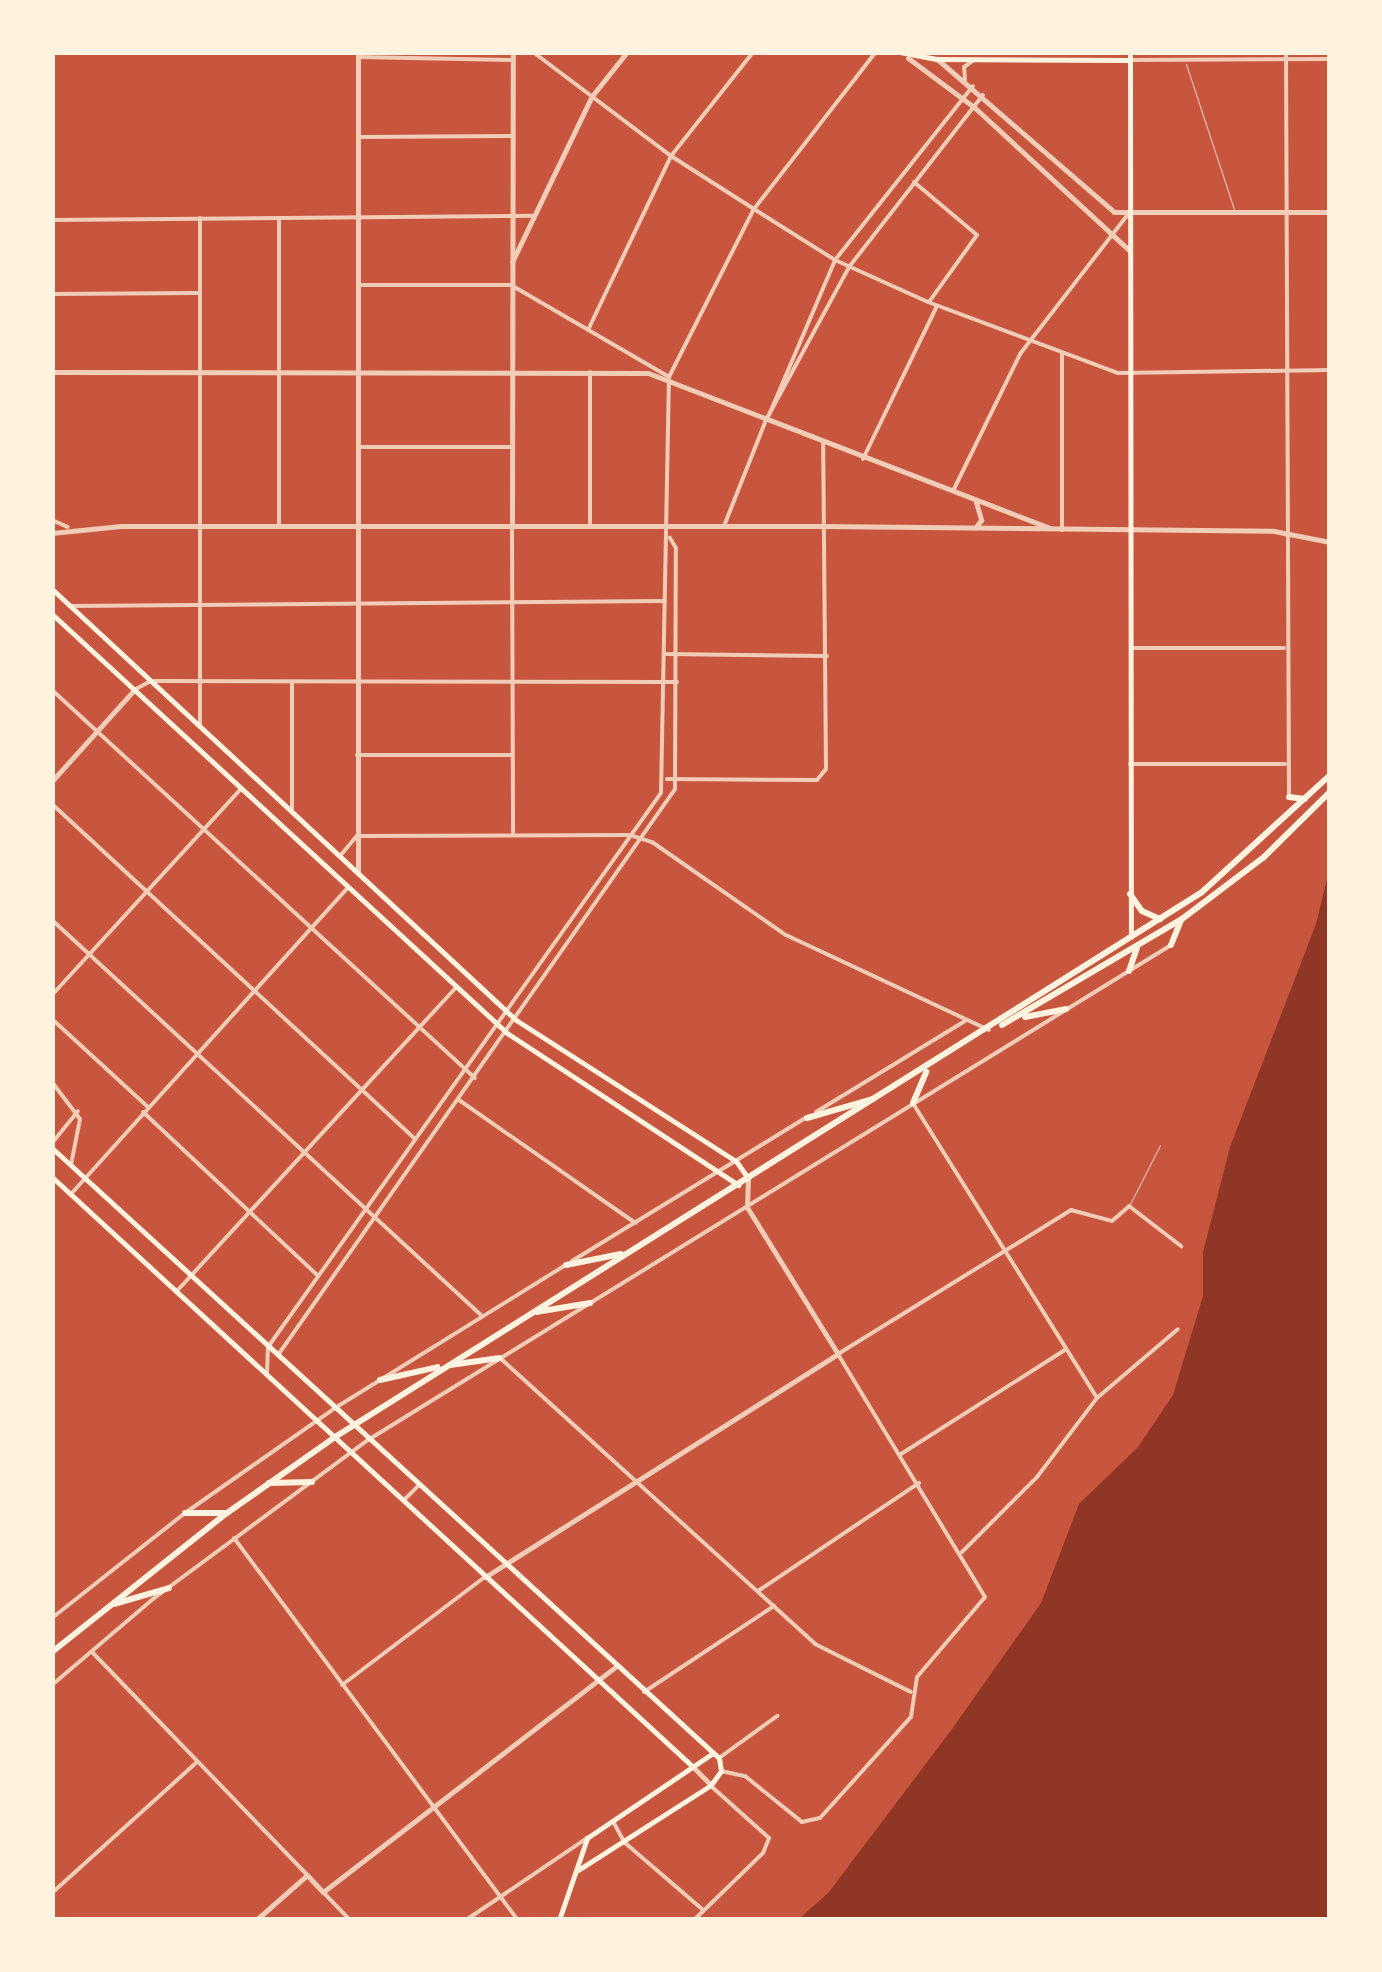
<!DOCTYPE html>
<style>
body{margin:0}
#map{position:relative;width:1382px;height:1972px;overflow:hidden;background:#c8553d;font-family:"DejaVu Sans",sans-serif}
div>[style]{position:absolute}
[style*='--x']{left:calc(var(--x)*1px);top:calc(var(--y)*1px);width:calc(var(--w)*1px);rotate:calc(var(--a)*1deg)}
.water>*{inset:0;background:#8f3625}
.service>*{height:1px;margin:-0.5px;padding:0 0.5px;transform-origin:0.5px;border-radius:0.5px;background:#f1ccb7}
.minor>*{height:4px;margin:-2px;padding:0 2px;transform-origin:2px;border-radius:2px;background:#f1ccb7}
.tertiary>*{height:5px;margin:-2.5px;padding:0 2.5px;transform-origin:2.5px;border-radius:2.5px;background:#f1ccb7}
.secondary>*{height:5px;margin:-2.5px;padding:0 2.5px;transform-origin:2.5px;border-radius:2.5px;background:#fff3e0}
.trunk>*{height:6px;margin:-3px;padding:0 3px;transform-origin:3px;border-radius:3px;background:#fff3e0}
span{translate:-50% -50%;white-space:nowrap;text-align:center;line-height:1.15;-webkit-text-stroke:9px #fff3e0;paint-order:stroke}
.frame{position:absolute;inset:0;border:55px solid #fff3e0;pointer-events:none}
</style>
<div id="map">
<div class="water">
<div style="clip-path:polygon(1329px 871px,1329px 1919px,799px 1919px,829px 1892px,952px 1729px,1041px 1603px,1079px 1504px,1138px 1447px,1173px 1395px,1203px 1296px,1203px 1252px,1230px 1147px,1316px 924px)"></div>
</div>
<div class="service">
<div style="--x:1186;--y:64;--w:153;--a:71.7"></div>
<div style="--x:1130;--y:1204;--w:66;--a:-63"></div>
</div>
<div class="minor">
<div style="--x:533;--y:52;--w:173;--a:37"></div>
<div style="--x:671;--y:156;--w:98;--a:32.6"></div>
<div style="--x:754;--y:209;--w:96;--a:32.2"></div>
<div style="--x:835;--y:260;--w:102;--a:24.3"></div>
<div style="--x:928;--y:302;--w:203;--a:20.5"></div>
<div style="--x:1118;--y:373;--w:212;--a:-0.8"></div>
<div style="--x:1286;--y:52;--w:745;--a:89.77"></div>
<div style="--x:358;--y:57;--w:152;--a:1.1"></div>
<div style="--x:1130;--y:60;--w:200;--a:-0.3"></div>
<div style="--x:965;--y:80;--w:13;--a:-94"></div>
<div style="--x:964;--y:67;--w:12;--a:-35"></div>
<div style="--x:358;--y:137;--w:153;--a:-0.4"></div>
<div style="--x:914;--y:182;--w:82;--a:40.1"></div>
<div style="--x:977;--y:235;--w:82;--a:125.6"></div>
<div style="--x:279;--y:218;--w:308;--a:90"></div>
<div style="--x:52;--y:220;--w:483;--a:-0.5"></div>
<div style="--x:358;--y:285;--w:153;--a:0"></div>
<div style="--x:511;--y:285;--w:183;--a:30.2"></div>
<div style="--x:52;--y:294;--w:146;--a:-0.4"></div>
<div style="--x:589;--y:328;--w:191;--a:-64.5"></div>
<div style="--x:671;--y:156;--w:132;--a:-51.7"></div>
<div style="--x:590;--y:372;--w:154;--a:90"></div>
<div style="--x:769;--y:415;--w:168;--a:-66.9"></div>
<div style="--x:835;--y:260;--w:222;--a:-51.6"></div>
<div style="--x:358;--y:447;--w:153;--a:0"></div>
<div style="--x:863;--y:459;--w:170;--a:-64.2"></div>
<div style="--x:953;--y:491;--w:153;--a:-63.9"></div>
<div style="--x:1020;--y:354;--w:178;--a:-52.3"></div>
<div style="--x:52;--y:520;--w:17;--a:24"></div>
<div style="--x:512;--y:526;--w:309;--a:89.8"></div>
<div style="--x:724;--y:526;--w:114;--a:-68.4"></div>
<div style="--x:766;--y:420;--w:174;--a:-61.5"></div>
<div style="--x:849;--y:267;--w:218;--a:-52.1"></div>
<div style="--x:1062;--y:530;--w:176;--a:-90"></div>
<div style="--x:70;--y:606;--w:595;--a:-0.48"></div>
<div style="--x:1131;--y:648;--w:153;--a:0"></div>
<div style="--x:666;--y:654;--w:161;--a:0.7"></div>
<div style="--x:52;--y:690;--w:574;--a:42.53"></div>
<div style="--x:134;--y:690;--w:19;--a:-28"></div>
<div style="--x:151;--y:681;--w:526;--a:0.11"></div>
<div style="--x:200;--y:724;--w:506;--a:-90"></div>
<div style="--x:357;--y:755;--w:155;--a:0"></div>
<div style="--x:1130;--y:764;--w:155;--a:0"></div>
<div style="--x:667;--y:779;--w:150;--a:0.4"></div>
<div style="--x:817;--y:780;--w:14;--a:-51"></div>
<div style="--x:826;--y:769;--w:325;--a:-90.5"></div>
<div style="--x:52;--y:804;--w:493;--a:42.7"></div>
<div style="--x:292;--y:812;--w:130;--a:-90"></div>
<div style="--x:340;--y:856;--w:26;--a:-50"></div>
<div style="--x:357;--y:836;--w:273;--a:-0.2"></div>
<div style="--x:630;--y:835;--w:23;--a:18"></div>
<div style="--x:652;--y:842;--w:163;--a:34.8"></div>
<div style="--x:786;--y:935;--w:224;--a:25.1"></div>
<div style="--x:52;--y:920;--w:585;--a:42.64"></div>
<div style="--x:52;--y:995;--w:280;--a:-47.5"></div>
<div style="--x:52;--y:1019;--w:129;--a:42.5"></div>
<div style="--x:52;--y:1082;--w:46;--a:52.9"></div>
<div style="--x:80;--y:1119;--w:47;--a:101.1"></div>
<div style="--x:459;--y:1100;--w:215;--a:34.9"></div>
<div style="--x:914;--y:1105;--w:345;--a:58"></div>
<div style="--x:143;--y:1112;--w:240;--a:43.1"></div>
<div style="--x:816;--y:1112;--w:175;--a:-31.4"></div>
<div style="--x:52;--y:1143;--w:41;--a:-50.9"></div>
<div style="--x:71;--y:1194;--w:413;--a:-47.9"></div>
<div style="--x:572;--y:1261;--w:276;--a:-31.5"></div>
<div style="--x:176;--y:1292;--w:414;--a:-47.4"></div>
<div style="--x:278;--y:1355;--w:691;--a:-54.95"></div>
<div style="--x:675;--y:789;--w:241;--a:-89.8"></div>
<div style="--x:676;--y:548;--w:12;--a:-121"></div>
<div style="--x:500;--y:1358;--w:425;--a:42.2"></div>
<div style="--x:815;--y:1644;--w:107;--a:26.6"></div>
<div style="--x:267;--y:1373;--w:26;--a:-88"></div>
<div style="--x:268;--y:1347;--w:679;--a:-54.65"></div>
<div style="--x:661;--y:793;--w:416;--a:-88.9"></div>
<div style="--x:669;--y:377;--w:188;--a:-63.2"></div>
<div style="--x:754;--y:209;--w:199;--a:-52.2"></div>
<div style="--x:901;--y:1454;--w:194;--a:-32.4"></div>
<div style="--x:404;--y:1500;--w:20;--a:-45"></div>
<div style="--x:234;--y:1538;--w:476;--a:53.4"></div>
<div style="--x:962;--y:1552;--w:106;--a:-45"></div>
<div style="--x:1037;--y:1477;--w:99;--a:-52.8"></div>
<div style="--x:1097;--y:1398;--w:106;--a:-40.4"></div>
<div style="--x:758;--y:1591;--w:194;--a:-33.9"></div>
<div style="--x:52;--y:1618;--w:169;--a:-38.3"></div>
<div style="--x:185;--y:1513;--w:183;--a:-35"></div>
<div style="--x:335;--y:1408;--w:269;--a:-31.8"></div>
<div style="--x:92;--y:1652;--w:310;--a:46"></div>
<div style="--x:52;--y:1685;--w:133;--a:-40.4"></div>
<div style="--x:153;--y:1599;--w:267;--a:-36.5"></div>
<div style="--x:368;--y:1440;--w:943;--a:-31.65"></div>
<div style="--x:342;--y:1685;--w:179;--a:-37.1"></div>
<div style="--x:644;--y:1692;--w:156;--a:-33.5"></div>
<div style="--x:719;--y:1758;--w:72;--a:-35.9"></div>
<div style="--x:721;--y:1771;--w:25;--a:12"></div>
<div style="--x:745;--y:1776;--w:73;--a:38.9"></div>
<div style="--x:802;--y:1822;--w:18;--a:-13"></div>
<div style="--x:820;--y:1818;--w:136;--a:-48"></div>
<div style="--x:911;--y:1717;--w:40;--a:-81.5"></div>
<div style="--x:917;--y:1677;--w:105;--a:-49.6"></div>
<div style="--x:985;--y:1597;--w:284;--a:-121.2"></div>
<div style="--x:838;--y:1354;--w:274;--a:-31.7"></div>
<div style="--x:1071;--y:1210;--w:42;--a:15"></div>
<div style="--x:1112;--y:1221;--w:23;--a:-41"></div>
<div style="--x:1129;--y:1206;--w:66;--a:37.6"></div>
<div style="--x:614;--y:1823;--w:21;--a:62"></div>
<div style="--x:624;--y:1842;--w:104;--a:40.7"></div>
<div style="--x:323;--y:1892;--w:39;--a:46"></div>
<div style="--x:52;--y:1893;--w:195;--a:-42.1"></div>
<div style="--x:466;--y:1920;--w:146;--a:-34.1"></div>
<div style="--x:694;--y:1920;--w:96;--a:-44.2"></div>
<div style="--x:763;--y:1853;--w:16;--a:-68"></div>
<div style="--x:769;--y:1838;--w:78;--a:-138.1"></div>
</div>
<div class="tertiary">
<div style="--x:908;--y:58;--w:82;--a:36.6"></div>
<div style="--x:974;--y:107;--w:211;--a:42.7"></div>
<div style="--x:937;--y:59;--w:234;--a:40.8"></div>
<div style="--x:1114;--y:212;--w:216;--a:0"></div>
<div style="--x:512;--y:262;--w:184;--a:-64.3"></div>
<div style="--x:592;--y:96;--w:56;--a:-51.5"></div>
<div style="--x:52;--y:372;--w:596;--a:0.1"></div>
<div style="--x:648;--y:373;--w:431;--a:21.1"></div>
<div style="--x:976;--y:502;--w:19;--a:74"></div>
<div style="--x:981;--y:520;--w:9;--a:126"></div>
<div style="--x:512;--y:526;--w:474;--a:-89.9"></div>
<div style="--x:52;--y:533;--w:69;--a:-5.8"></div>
<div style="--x:121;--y:526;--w:703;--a:0"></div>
<div style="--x:824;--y:526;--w:450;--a:0.6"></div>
<div style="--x:1274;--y:531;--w:57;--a:11.1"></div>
<div style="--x:52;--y:781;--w:122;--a:-48"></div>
<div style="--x:358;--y:873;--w:821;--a:-90"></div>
<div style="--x:485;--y:1577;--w:418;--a:-32.3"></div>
<div style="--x:838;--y:1354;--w:173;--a:-121.8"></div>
<div style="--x:747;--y:1207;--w:29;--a:-88"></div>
<div style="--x:692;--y:1766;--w:27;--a:45"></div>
<div style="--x:256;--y:1920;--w:68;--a:-41.4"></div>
<div style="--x:307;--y:1875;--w:23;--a:47"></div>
<div style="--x:323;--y:1892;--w:369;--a:-37.6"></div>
</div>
<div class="secondary">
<div style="--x:900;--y:52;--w:38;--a:11"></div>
<div style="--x:937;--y:59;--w:193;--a:0.3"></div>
<div style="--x:1130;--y:52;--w:885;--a:89.94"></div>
<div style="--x:52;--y:589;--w:633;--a:42.89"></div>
<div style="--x:516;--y:1020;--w:261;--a:32.7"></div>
<div style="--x:736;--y:1161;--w:21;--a:55"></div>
<div style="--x:52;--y:614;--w:619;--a:42.64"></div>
<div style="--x:507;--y:1033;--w:277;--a:33.3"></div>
<div style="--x:52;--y:1148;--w:904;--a:42.44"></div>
<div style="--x:719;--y:1758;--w:13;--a:81"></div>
<div style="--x:721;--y:1771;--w:17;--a:126"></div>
<div style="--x:711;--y:1785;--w:158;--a:147.4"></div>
<div style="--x:52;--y:1177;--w:870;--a:42.62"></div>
<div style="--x:559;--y:1920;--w:87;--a:-71.1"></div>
<div style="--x:587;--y:1838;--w:152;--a:-34"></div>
</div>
<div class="trunk">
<div style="--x:1289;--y:797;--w:16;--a:7"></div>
<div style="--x:1130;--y:894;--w:21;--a:55"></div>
<div style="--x:1142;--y:911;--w:20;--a:24"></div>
<div style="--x:1171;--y:945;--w:27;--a:-68"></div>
<div style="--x:1129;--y:971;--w:24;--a:-71"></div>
<div style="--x:1025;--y:1017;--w:42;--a:-11"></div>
<div style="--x:1002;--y:1025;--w:209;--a:-30.5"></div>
<div style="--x:1182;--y:919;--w:103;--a:-37.1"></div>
<div style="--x:1264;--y:857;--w:93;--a:-44.6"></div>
<div style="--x:913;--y:1103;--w:34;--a:-67"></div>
<div style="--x:807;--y:1118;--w:69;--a:-16.1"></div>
<div style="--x:566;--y:1265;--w:56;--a:-11.3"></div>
<div style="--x:536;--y:1312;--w:55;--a:-9.5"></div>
<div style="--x:450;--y:1365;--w:50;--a:-8"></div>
<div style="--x:380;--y:1380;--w:59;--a:-12.6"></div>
<div style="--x:269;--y:1483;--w:43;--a:-1.3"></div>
<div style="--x:185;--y:1513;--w:41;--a:0"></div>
<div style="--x:114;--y:1604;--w:57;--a:-16.2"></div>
<div style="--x:52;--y:1652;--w:223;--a:-38.5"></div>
<div style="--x:227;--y:1513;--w:132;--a:-35.1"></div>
<div style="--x:335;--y:1437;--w:1024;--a:-32.15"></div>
<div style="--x:1202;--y:892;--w:173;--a:-42.4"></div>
</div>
<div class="frame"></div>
</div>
